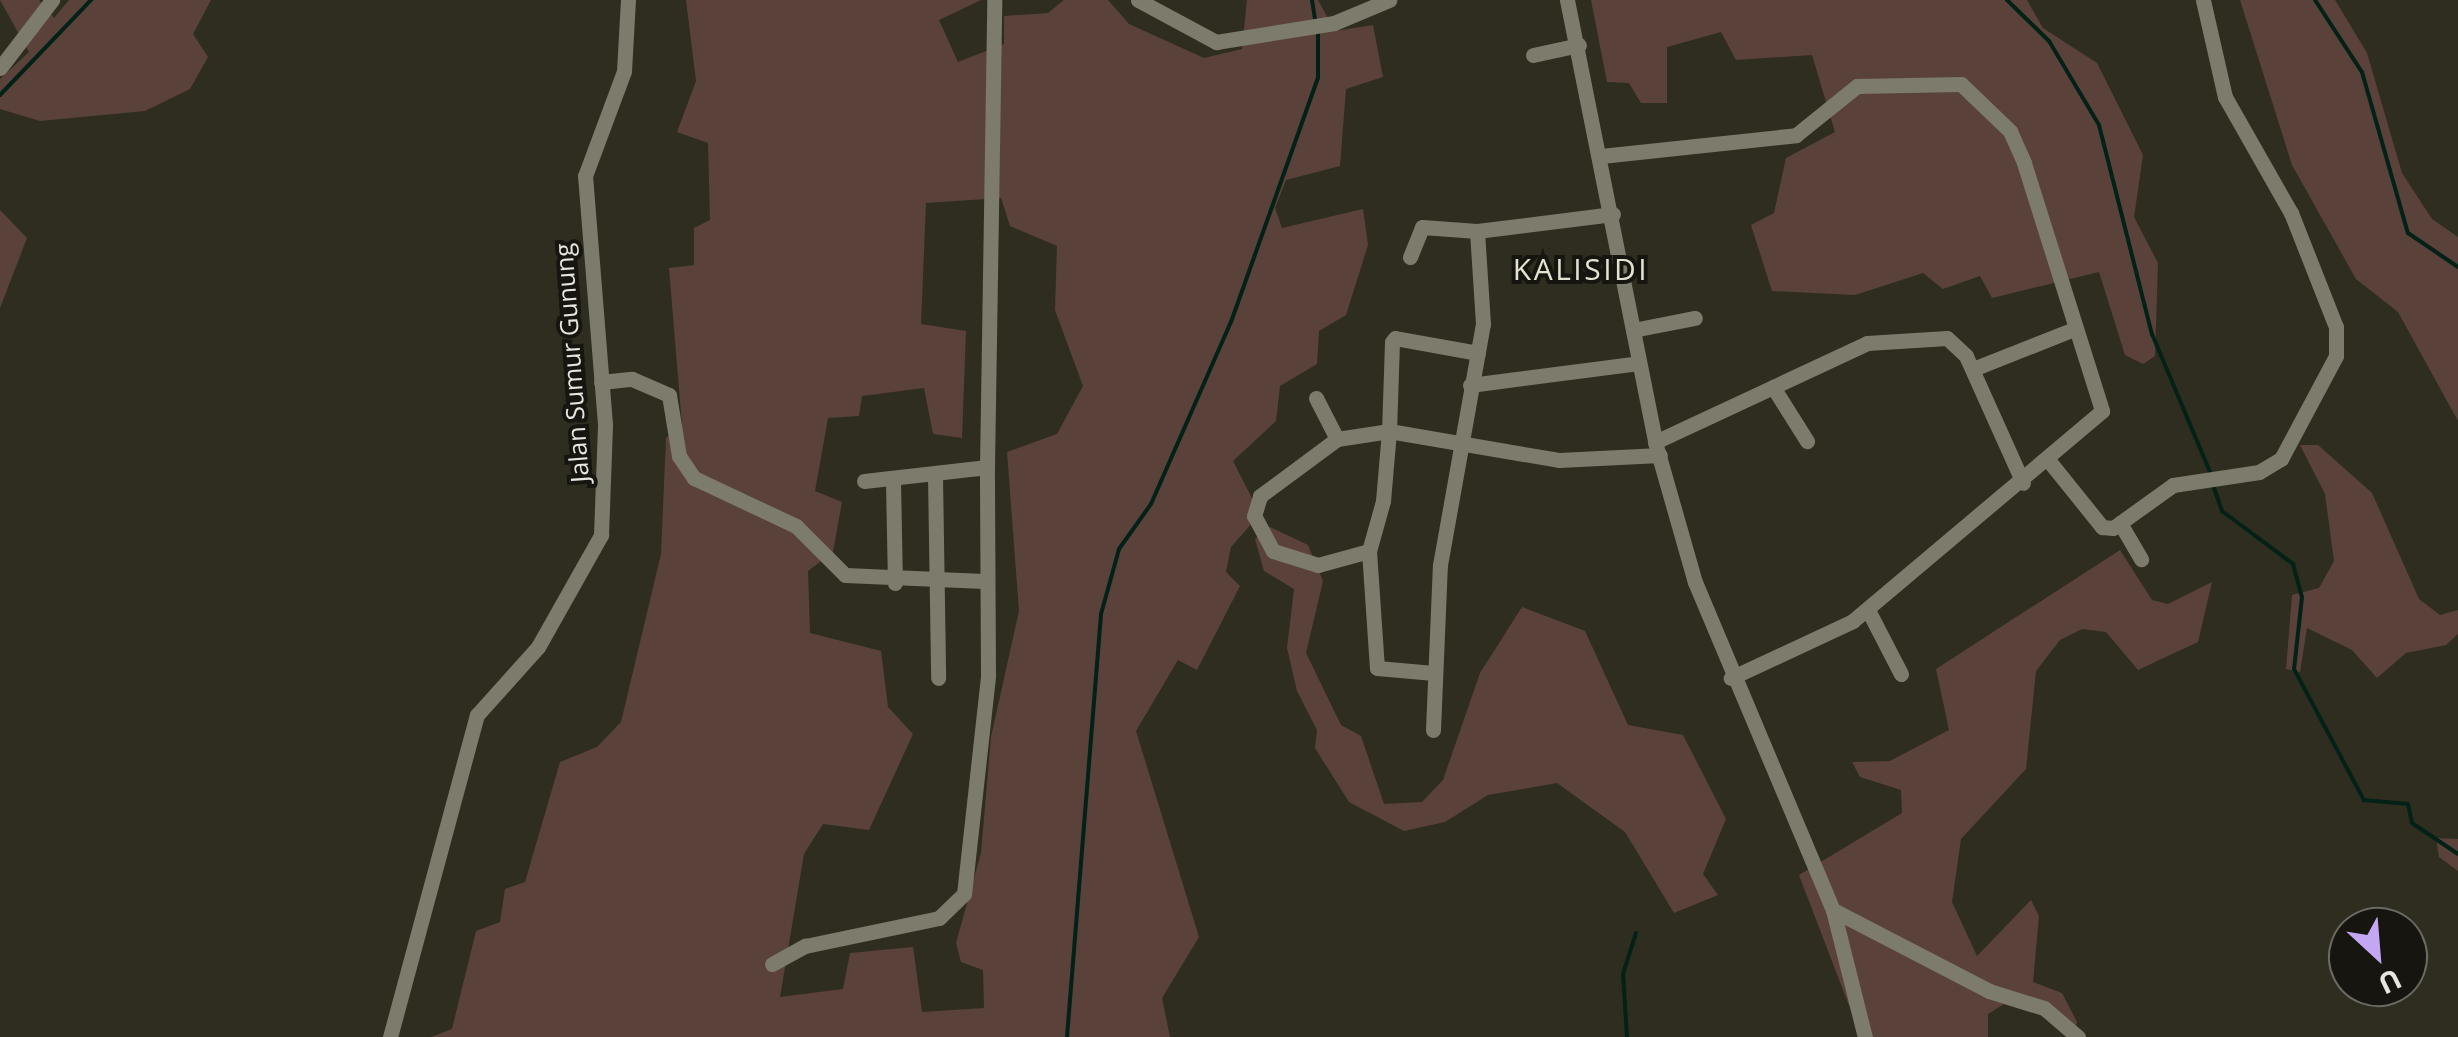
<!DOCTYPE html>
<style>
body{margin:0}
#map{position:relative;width:2458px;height:1037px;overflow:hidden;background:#2f2d20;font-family:"Open Sans",sans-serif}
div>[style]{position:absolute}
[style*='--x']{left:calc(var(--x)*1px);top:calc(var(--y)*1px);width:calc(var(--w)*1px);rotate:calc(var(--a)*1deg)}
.green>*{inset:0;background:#5a423b}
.stream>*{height:4px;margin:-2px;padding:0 2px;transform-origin:2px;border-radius:2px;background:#032117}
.minor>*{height:15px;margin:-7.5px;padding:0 7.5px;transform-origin:7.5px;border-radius:7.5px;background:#7c7b6c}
span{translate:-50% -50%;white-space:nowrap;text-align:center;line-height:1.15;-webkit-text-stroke:8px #16150f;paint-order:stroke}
.street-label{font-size:25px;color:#e7e6de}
.quarter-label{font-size:30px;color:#e4e2d1;letter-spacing:2.5px}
.north{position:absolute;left:2328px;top:907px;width:100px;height:100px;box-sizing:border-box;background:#16150f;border:2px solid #6a6962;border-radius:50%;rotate:154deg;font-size:28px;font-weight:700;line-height:40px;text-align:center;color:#e7e6de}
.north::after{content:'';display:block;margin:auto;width:35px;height:45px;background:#c3a7f2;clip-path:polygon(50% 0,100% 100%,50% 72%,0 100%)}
</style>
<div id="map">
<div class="green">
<div style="clip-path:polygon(0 0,39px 0,54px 18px,69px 0,211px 0,193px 34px,208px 57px,190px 89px,145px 111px,40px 121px,0 109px,0 79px,29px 52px)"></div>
<div style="clip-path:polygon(evenodd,686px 0,981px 0,939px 20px,958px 62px,1004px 44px,1004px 16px,1048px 13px,1064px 0,1108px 0,1129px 24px,1204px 58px,1242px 49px,1247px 0,1318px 0,1335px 31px,1373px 25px,1383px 77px,1346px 89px,1340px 166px,1286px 180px,1275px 208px,1282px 228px,1363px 209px,1368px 245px,1346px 315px,1319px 331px,1317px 364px,1280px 386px,1276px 421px,1233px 461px,1260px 514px,1231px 547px,1226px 572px,1240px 586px,1197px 670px,1178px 660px,1136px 731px,1199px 937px,1162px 998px,1170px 1037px,431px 1037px,452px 1029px,476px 931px,500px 922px,505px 889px,525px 882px,560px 762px,597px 747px,621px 722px,661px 554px,666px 438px,682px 425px,669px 268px,694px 265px,694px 228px,710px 220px,708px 143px,677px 132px,696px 81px,686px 0,1001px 198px,1010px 226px,1057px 246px,1055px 310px,1083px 386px,1057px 434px,1007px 452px,1019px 611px,991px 737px,981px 853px,956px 943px,961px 962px,983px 970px,984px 1008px,922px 1012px,913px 947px,850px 953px,843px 989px,780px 997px,804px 854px,823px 824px,869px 830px,913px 734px,888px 707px,881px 651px,810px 633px,808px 571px,833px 552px,842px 502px,815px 491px,828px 418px,859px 416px,862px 396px,924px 388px,933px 434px,962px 438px,966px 331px,921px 324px,926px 203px,1001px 198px)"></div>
<div style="clip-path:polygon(1591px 0,2027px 0,2043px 28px,2097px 63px,2143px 155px,2134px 217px,2158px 263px,2155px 356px,2143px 364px,2125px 355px,2099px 272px,1992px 298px,1980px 276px,1943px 289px,1923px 273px,1855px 295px,1772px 291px,1751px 225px,1774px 213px,1786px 158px,1835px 132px,1812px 55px,1736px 60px,1721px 32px,1667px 47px,1667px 103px,1641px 103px,1629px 83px,1607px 82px)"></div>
<div style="clip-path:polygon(2240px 0,2335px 0,2367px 53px,2402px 173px,2432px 219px,2458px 237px,2458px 421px,2398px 312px,2356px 279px,2292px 165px)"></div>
<div style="clip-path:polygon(0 210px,27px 238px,0 308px)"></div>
<div style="clip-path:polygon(2300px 445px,2318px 445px,2372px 493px,2419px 599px,2440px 615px,2458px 610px,2458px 634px,2446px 645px,2406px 653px,2377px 678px,2352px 650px,2307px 628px,2300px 672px,2286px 669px,2292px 595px,2319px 588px,2334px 561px,2325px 494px)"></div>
<div style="clip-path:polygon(1270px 527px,1308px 545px,1323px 581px,1306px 653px,1341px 725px,1361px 736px,1384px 804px,1422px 802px,1443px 780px,1480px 673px,1522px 607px,1585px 631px,1628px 725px,1683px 735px,1726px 819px,1703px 874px,1718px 895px,1674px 913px,1625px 832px,1557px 783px,1488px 795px,1445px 822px,1404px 831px,1349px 802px,1315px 748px,1317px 730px,1297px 691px,1287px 648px,1294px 589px,1264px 571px,1255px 539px)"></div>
<div style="clip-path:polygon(2120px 550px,2152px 600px,2168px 604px,2212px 582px,2198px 642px,2138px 670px,2106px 632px,2082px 629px,2060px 640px,2036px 671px,2026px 769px,1961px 839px,1952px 902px,1977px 956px,2031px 900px,2039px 916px,2033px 982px,2062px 993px,2077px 1022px,2073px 1037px,2056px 1020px,2004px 1004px,1988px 1014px,1988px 1037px,1861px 1037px,1799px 875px,1902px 813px,1901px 790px,1860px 777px,1852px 762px,1890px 761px,1949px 730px,1936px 669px)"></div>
<div style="clip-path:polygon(2436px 838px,2458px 839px,2458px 871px,2439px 857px)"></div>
</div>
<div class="stream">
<div style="--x:1312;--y:0;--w:19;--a:81"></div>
<div style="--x:2007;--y:0;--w:59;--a:44.3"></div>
<div style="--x:2049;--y:41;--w:98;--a:59.2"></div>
<div style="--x:2099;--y:125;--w:216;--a:75.8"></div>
<div style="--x:2152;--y:334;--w:150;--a:67.2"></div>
<div style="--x:2315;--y:0;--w:86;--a:56.9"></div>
<div style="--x:2362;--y:72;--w:167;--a:74.1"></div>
<div style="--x:2408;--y:233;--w:60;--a:34.2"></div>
<div style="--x:0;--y:95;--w:132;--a:-46.2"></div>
<div style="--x:2212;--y:482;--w:31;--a:71"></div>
<div style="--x:2222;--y:511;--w:89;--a:36.7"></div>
<div style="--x:2293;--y:564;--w:34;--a:75"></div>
<div style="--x:2302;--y:597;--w:72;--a:96.3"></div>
<div style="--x:2294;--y:669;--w:149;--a:61.9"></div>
<div style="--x:2364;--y:800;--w:44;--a:5.2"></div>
<div style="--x:2408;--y:804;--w:19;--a:78"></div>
<div style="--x:2412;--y:823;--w:55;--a:34"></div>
<div style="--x:1067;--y:1037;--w:424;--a:-85.4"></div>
<div style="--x:1101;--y:614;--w:67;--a:-74.5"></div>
<div style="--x:1119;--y:549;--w:55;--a:-54.6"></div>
<div style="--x:1151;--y:504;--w:199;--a:-66.3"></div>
<div style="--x:1231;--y:322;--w:259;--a:-70.4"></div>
<div style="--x:1318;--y:78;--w:50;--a:-90"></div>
<div style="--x:1627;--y:1037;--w:63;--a:-93.6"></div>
<div style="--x:1623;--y:974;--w:43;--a:-72.4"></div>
</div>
<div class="minor">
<div style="--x:1138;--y:0;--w:89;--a:28.3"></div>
<div style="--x:1216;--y:42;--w:120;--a:-9.1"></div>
<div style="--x:1334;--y:23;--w:60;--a:-22.7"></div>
<div style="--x:1567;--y:0;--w:451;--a:78.7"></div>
<div style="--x:1655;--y:442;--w:146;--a:74.1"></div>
<div style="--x:1695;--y:582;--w:356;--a:67.2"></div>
<div style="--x:1833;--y:910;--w:131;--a:75.9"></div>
<div style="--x:1533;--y:55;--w:47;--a:-12.3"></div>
<div style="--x:0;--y:68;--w:86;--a:-52.6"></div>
<div style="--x:1601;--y:156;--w:196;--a:-6.1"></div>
<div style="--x:1796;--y:135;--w:78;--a:-38.8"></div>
<div style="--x:1857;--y:86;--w:104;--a:-1.1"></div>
<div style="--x:1961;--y:84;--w:68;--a:43.8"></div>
<div style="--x:2010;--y:131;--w:35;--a:66"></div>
<div style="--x:2024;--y:163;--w:260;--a:72.5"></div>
<div style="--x:2102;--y:411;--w:326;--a:139.9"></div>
<div style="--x:1853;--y:621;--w:135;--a:155"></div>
<div style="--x:1410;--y:257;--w:32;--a:-68"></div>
<div style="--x:1422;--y:227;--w:55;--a:4.2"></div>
<div style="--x:1477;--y:231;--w:137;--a:-7.1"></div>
<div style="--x:1633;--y:330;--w:63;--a:-11"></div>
<div style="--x:1478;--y:353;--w:84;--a:-169.8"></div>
<div style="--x:1395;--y:338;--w:5;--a:127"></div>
<div style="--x:1392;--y:342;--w:89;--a:91.9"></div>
<div style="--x:1389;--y:431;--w:70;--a:94.9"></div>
<div style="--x:1383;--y:501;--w:52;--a:105.6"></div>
<div style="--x:1369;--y:551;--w:53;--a:164.6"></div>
<div style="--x:1318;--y:565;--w:47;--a:-162.7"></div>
<div style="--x:1273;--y:551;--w:40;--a:-118"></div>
<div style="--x:1254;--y:516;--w:21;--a:-73"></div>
<div style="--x:1260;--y:496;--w:96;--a:-36.5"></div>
<div style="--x:1337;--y:439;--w:53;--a:-8.7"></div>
<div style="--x:1389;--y:431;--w:172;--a:9.7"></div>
<div style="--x:1559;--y:460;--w:101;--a:-2.8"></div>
<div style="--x:1973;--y:369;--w:109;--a:-21.6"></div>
<div style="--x:601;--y:382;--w:31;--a:-6"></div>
<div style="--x:632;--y:379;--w:40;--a:23.4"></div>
<div style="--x:669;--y:395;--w:62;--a:80.7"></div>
<div style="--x:679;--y:456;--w:27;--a:56"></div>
<div style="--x:694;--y:478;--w:113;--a:25.2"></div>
<div style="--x:796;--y:526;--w:69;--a:45"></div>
<div style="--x:845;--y:575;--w:139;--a:2.5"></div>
<div style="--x:1470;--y:385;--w:170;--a:-7.4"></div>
<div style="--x:1773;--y:387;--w:64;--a:57.8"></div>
<div style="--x:1316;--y:398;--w:46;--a:62.9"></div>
<div style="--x:1655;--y:442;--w:234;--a:-25"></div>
<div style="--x:1867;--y:343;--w:80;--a:-3.6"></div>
<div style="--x:1947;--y:338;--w:26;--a:43"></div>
<div style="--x:1966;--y:356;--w:139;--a:65.8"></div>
<div style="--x:2049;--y:461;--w:85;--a:51.2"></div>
<div style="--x:2102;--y:527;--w:11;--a:5"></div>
<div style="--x:2113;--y:528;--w:74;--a:-35.6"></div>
<div style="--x:2173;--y:485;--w:87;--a:-8.6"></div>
<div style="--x:2259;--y:472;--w:26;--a:-31"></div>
<div style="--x:2281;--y:459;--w:117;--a:-61.9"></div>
<div style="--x:2336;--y:356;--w:29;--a:-90"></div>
<div style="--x:2336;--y:327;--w:123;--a:-111.5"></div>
<div style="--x:2291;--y:213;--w:133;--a:-119.6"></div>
<div style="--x:2225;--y:97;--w:99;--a:-102.8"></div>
<div style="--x:935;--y:476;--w:202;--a:89.1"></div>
<div style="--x:864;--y:481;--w:124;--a:-6.5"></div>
<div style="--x:987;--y:467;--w:467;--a:-89.1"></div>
<div style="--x:893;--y:481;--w:102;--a:88.9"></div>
<div style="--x:2120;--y:523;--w:42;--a:59.7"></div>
<div style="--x:1369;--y:551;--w:117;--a:86.1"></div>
<div style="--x:1377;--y:668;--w:57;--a:5"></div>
<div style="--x:1868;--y:610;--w:72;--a:62.7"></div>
<div style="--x:1433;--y:730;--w:165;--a:-87.6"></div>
<div style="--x:1440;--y:565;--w:245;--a:-79.9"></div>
<div style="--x:1483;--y:324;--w:93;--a:-93.7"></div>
<div style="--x:1833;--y:910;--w:176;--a:27.4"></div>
<div style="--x:1989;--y:991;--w:58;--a:17.2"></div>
<div style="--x:2044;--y:1008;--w:45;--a:40.5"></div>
<div style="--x:772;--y:964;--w:38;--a:-29"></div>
<div style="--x:805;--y:946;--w:137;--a:-11.8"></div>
<div style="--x:939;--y:918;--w:35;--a:-44"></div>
<div style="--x:964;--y:894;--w:220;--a:-83.7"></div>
<div style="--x:988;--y:675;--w:208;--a:-90.3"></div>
<div style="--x:390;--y:1037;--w:334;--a:-74.9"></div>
<div style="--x:477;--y:715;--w:91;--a:-48.1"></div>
<div style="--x:538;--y:647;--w:129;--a:-60.6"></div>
<div style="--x:601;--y:535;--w:111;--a:-87.9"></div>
<div style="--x:605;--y:424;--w:249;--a:-94.6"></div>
<div style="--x:585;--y:176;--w:112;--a:-69.6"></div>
<div style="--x:624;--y:71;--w:71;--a:-86.8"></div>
</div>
<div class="street-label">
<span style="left:571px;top:363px;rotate:-94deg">Jalan Sumur Gunung</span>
</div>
<div class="quarter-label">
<span style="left:1581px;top:269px">KALISIDI</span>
</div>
<div class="north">U</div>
</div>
